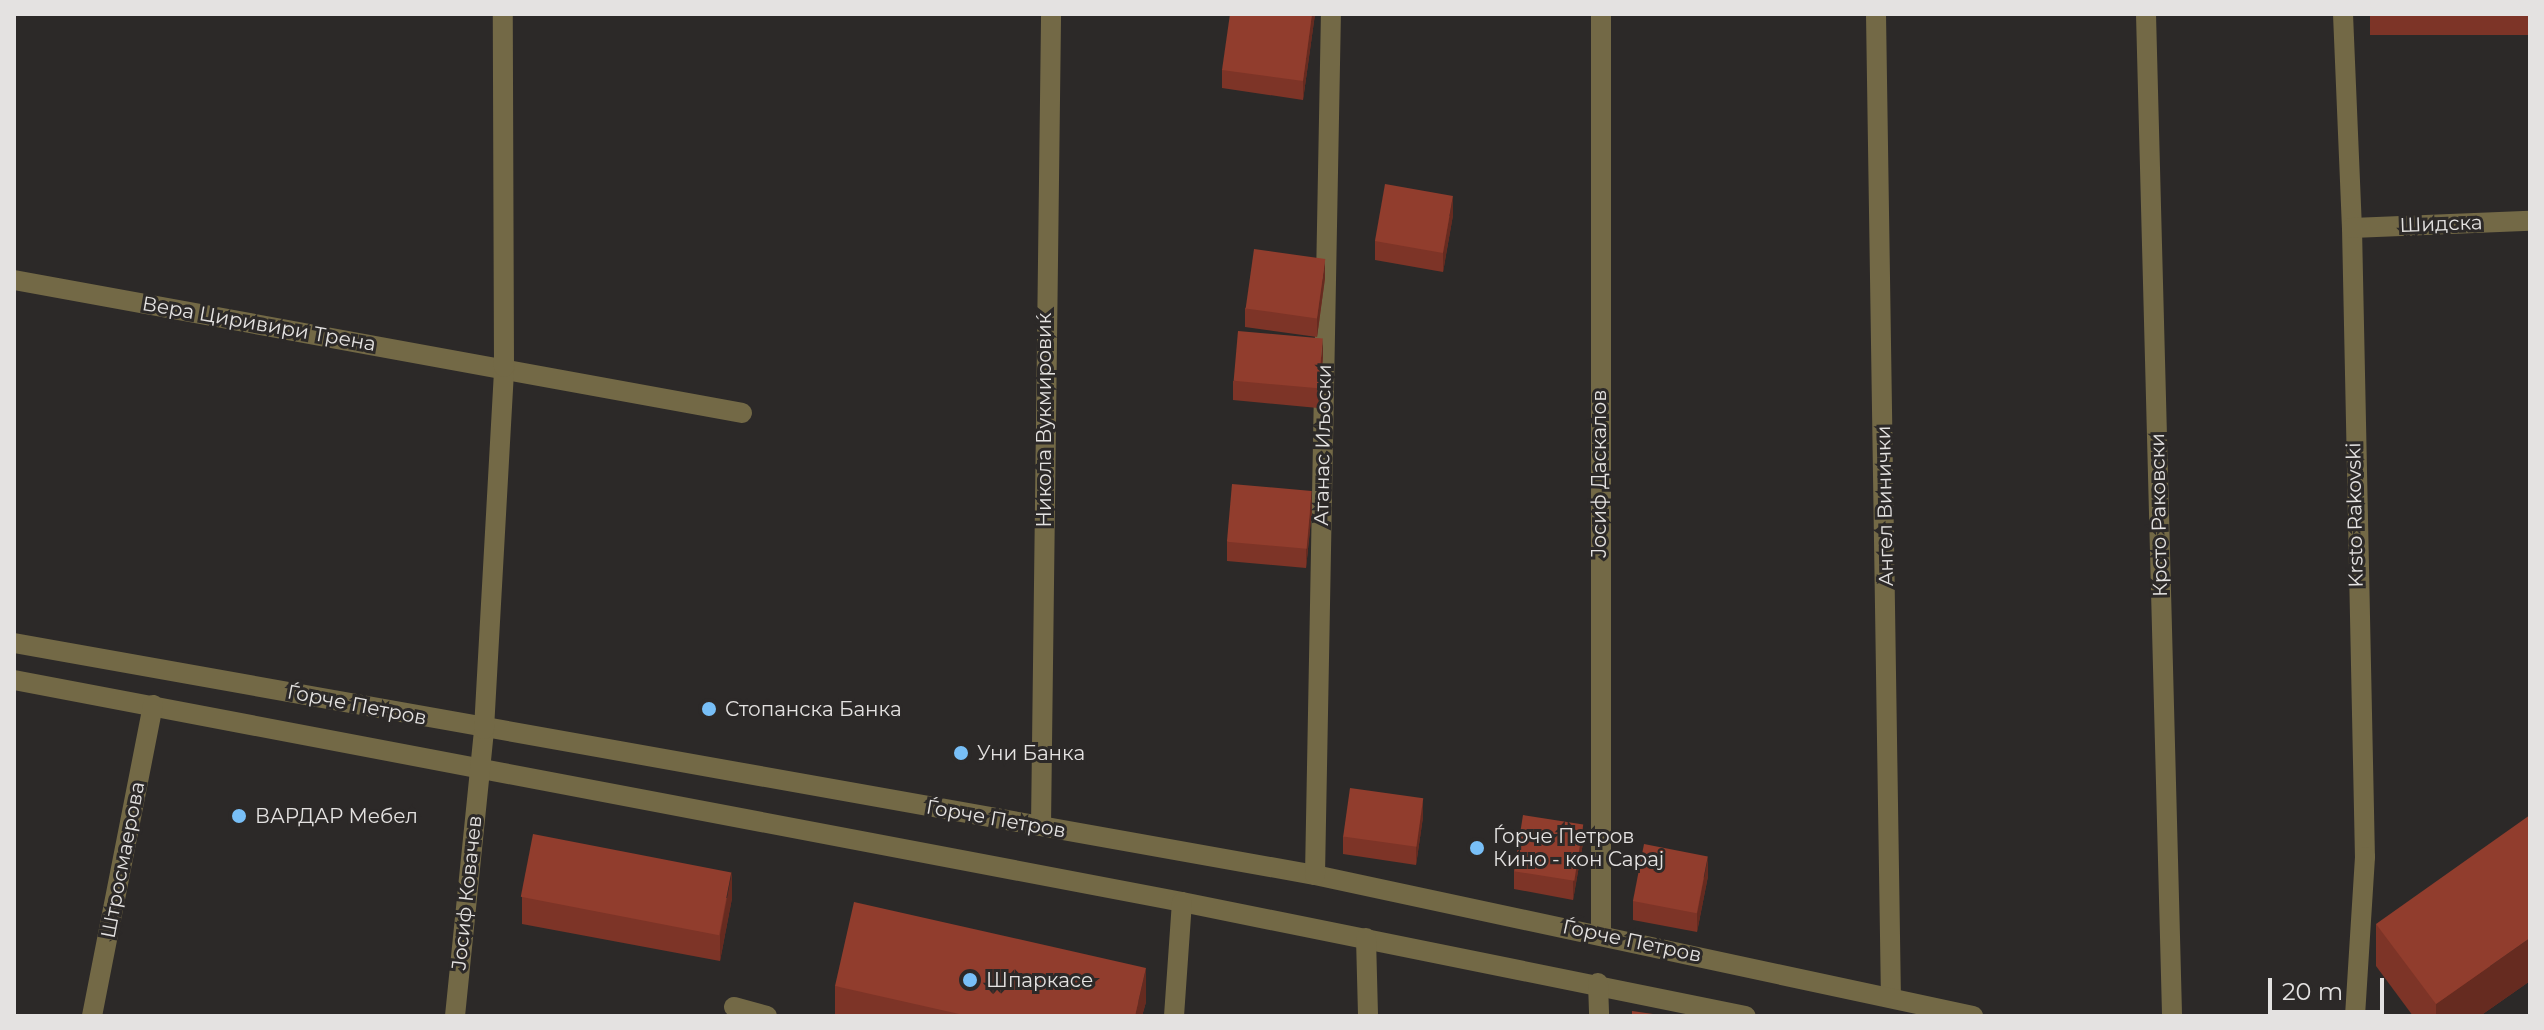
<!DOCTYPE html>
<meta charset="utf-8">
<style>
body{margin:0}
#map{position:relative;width:2544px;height:1030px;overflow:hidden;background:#2c2928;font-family:Montserrat,sans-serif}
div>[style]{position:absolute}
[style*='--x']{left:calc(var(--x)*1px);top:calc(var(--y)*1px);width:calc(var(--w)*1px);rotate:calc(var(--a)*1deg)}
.minor>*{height:20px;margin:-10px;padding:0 10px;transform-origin:10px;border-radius:10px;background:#736946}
.wall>*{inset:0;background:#7d3427;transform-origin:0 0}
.shaded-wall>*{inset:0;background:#662b20}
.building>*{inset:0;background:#913d2d;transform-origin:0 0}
.dots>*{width:22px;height:22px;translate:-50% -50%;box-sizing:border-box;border:4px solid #2c2928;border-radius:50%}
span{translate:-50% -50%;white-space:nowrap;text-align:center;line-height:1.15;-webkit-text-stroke:6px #2c2928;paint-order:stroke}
.street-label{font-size:20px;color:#e4e2e1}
.poi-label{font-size:20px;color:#e4e2e1}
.left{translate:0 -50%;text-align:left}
.frame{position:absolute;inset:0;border:16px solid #e4e2e1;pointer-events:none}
.scale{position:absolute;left:2268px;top:978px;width:116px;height:36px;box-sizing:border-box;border:4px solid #e4e2e1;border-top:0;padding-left:10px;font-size:24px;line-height:28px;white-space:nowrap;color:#e4e2e1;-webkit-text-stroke:6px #2c2928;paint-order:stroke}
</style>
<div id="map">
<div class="minor">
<div style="--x:1601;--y:14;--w:920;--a:90"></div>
<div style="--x:1876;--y:14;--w:984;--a:89.13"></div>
<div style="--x:2146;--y:14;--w:1002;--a:88.51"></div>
<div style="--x:2343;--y:14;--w:214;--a:87.6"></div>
<div style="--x:2352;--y:228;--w:629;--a:88.82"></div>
<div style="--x:2365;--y:857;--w:159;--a:93.6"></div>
<div style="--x:2352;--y:228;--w:178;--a:-2.3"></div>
<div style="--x:14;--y:280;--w:740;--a:10.35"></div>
<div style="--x:14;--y:643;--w:1322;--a:10.11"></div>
<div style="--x:1315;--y:875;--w:673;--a:12.09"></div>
<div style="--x:14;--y:680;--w:1189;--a:10.76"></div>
<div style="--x:1182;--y:902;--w:575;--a:11.43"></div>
<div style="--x:1041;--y:826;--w:812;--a:-89.29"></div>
<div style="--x:1315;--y:875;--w:861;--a:-88.94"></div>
<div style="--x:1366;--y:938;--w:78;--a:88.5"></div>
<div style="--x:1598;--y:983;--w:33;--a:88"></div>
<div style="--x:734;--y:1007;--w:34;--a:15"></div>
<div style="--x:92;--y:1016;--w:317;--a:-78.9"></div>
<div style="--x:455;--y:1016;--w:288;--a:-84.2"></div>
<div style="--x:484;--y:729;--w:363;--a:-86.8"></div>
<div style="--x:504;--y:367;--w:353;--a:-90.2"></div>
<div style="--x:1174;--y:1016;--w:114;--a:-86"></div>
</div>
<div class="wall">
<div style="clip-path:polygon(1315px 14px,1303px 100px,1222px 88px,1222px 70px)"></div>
<div style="left:2370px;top:14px;width:160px;height:21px"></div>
<div style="clip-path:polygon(1453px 215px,1443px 272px,1375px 260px,1375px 241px)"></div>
<div style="clip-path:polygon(1325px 278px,1317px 337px,1245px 327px,1245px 308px)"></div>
<div style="clip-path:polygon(1323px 357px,1318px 408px,1233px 400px,1233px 381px)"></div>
<div style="clip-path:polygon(1312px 510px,1306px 568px,1227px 561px,1227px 542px)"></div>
<div style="clip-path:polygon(1423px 817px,1416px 865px,1343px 854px,1343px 836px)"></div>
<div style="clip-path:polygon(1583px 843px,1573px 900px,1514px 889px,1514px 871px)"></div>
<div style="clip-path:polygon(1708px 876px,1697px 932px,1633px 920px,1633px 901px)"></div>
<div style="clip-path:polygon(522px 897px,732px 898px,720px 961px,522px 924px)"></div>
<div style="clip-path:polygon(2376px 924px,2530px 981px,2480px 1016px,2413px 1016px,2376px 966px)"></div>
<div style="clip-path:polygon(835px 986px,1146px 1002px,1142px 1016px,835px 1016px)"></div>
</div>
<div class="shaded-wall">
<div style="clip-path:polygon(1312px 14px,1315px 14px,1303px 100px,1303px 81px)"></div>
<div style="clip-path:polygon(1453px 196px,1453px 215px,1443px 272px,1443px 253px)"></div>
<div style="clip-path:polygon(1325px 259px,1325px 278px,1317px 337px,1317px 318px)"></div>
<div style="clip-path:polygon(1323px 338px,1323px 357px,1318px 408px,1318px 389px)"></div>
<div style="clip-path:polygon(1312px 491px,1312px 510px,1306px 568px,1306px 550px)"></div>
<div style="clip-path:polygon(1423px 798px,1423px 817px,1416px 865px,1416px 846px)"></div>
<div style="clip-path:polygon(1583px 825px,1583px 843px,1573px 900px,1573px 881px)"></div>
<div style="clip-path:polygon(1708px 857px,1708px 876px,1697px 932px,1697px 914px)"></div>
<div style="clip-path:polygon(732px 871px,732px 898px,720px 961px,720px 935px)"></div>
<div style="clip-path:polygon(2530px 938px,2530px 981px,2480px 1016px,2436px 1016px,2436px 1004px)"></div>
<div style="clip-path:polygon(1146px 968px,1146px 1002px,1142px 1016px,1135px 1016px)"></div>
</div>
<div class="building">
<div style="clip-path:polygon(1230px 14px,1312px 14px,1303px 81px,1222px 70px)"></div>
<div style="left:1385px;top:184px;width:69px;height:58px;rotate:10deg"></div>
<div style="left:1254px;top:249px;width:72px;height:60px;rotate:8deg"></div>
<div style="left:1238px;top:331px;width:85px;height:50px;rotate:5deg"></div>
<div style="left:1232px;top:484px;width:80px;height:58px;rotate:5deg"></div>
<div style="left:1350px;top:788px;width:74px;height:49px;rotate:8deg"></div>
<div style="left:1523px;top:815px;width:61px;height:57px;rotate:9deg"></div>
<div style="clip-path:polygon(2530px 815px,2530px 938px,2436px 1004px,2376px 924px)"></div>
<div style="left:533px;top:834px;width:202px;height:64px;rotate:11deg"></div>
<div style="left:1644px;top:844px;width:65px;height:58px;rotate:11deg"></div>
<div style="clip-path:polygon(854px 902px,1146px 968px,1135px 1016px,968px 1016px,835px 986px)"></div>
<div style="clip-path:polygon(1632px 1011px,1667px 1016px,1632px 1016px)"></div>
</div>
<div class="dots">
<div style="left:709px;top:709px;background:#78bff7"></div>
<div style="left:961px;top:753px;background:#78bff7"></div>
<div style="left:239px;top:816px;background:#78bff7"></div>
<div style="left:1477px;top:848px;background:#78bff7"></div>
<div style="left:970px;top:980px;background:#78bff7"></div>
</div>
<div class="street-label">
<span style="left:2441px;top:224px;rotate:-2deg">Шидска</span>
<span style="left:259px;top:324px;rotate:10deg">Вера Циривири Трена</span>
<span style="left:1044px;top:420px;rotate:-90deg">Никола Вукмировиќ</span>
<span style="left:1323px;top:445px;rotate:-89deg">Aтанас Иљоски</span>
<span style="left:1599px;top:474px;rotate:-90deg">Јосиф Даскалов</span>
<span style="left:1885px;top:506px;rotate:-91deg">Ангел Винички</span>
<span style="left:2159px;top:515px;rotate:-91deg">Крсто Раковски</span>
<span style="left:2355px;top:515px;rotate:-91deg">Krsto Rakovski</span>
<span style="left:357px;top:705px;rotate:11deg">Ѓорче Петров</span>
<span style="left:996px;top:819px;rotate:10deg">Ѓорче Петров</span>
<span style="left:123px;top:860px;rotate:-79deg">Штросмаерова</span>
<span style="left:467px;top:893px;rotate:-84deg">Јосиф Ковачев</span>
<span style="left:1632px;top:941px;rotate:12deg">Ѓорче Петров</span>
</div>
<div class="poi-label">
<span class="left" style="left:725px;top:709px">Стопанска Банка</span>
<span class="left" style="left:977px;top:753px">Уни Банка</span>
<span class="left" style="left:255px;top:816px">ВАРДАР Мебел</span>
<span class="left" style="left:1493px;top:848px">Ѓорче Петров<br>Кино - кон Сарај</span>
<span class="left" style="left:986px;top:980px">Шпаркасе</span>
</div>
<div class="frame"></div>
<div class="scale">20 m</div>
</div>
